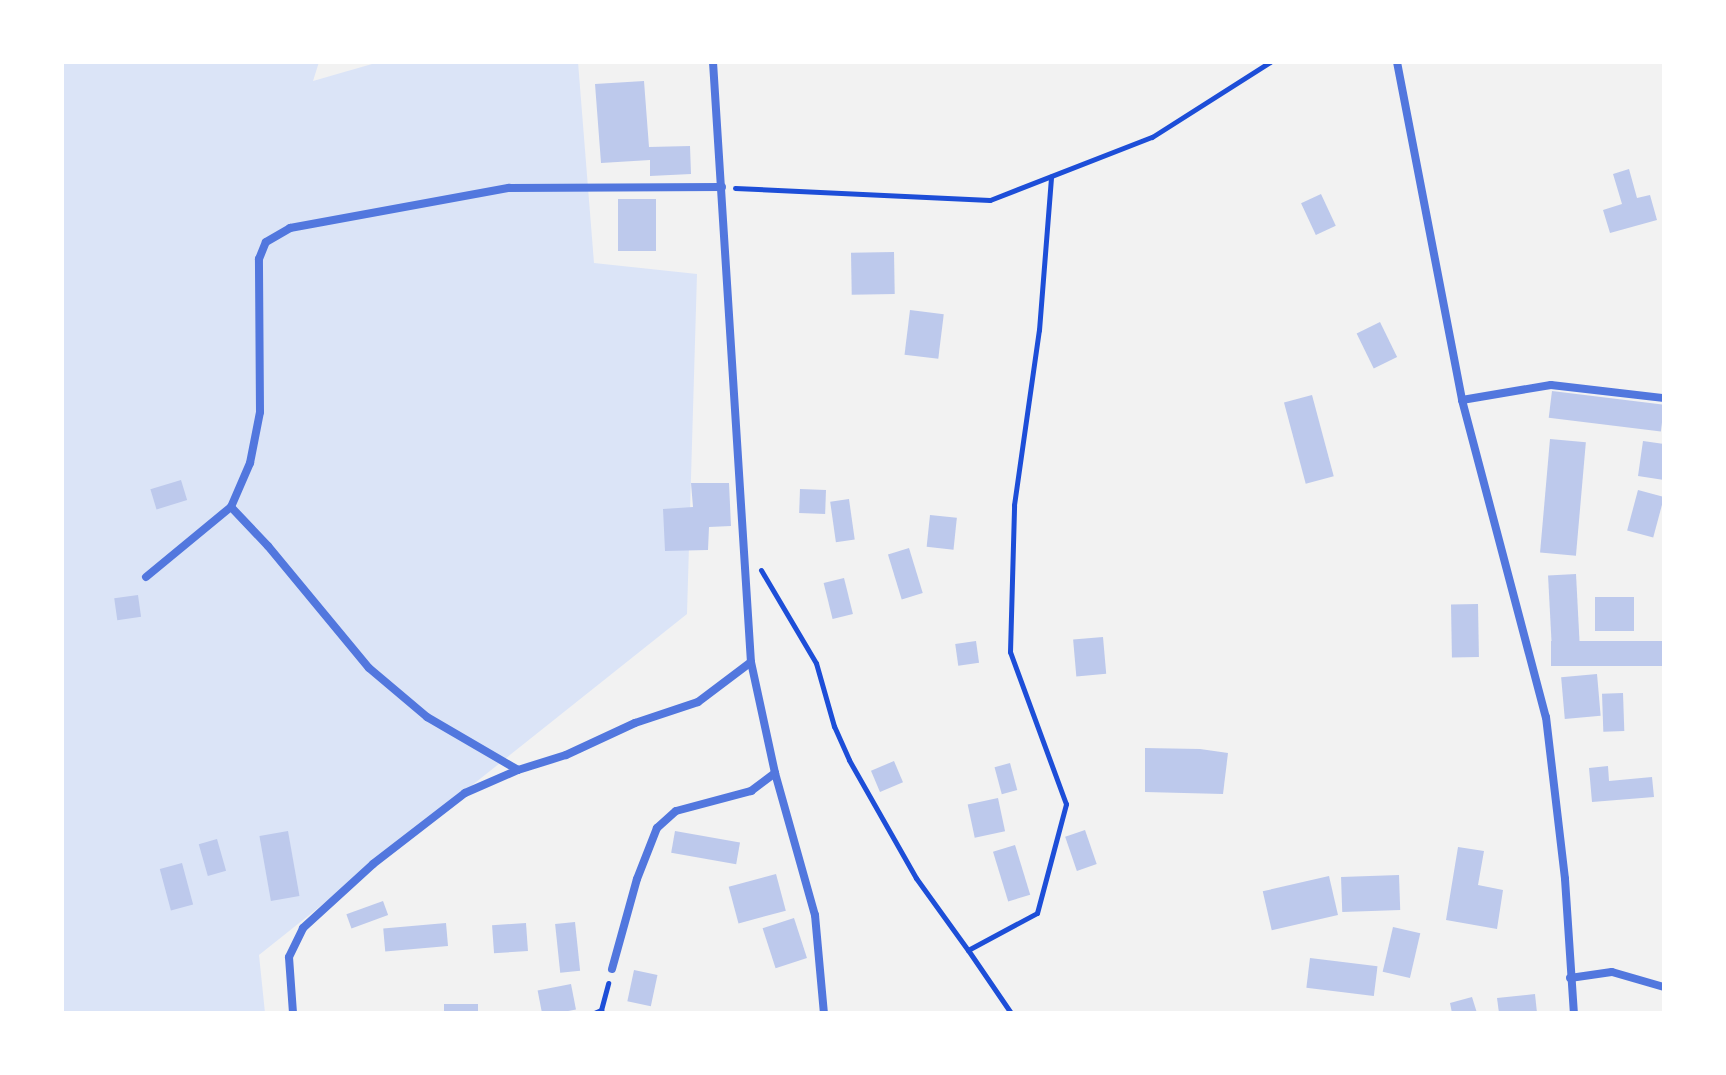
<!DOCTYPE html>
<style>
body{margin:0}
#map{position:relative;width:1726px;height:1075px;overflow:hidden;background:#f2f2f2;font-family:Figtree,sans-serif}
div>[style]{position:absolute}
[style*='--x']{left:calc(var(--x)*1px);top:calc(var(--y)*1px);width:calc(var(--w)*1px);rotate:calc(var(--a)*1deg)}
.green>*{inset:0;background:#dbe4f7}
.building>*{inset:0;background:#bdc9ec;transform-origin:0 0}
.path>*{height:5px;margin:-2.5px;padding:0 2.5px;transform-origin:2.5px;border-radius:2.5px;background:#1d4ed8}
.minor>*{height:8px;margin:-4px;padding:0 4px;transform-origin:4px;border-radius:4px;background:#5277de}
span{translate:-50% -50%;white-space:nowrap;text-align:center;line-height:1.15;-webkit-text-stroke:7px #fff;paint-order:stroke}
.frame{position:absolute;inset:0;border:64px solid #fff;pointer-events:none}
</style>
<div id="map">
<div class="green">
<div style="clip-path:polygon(62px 62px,319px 62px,313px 81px,379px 62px,578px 62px,594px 263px,697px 274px,687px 614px,259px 955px,265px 1013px,62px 1013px)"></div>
</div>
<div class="building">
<div style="clip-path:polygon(644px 81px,649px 147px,690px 146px,691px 174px,650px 176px,650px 160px,601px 163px,595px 84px)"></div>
<div style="clip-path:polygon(1629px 169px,1637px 198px,1650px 195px,1657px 220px,1610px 233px,1603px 210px,1622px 204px,1613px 174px)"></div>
<div style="left:1321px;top:194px;width:35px;height:22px;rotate:65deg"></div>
<div style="left:618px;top:199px;width:38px;height:52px"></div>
<div style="left:894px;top:252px;width:42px;height:43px;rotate:89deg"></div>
<div style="left:910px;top:310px;width:34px;height:45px;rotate:7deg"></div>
<div style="left:1380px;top:322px;width:39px;height:26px;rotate:64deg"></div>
<div style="left:1552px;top:391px;width:113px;height:27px;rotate:7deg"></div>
<div style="left:1312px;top:395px;width:84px;height:29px;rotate:75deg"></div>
<div style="left:1550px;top:439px;width:36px;height:114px;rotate:5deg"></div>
<div style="clip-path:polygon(1643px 441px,1664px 444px,1664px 480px,1638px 476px)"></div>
<div style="left:181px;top:480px;width:21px;height:32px;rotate:73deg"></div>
<div style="clip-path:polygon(691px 483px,729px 483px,731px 526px,709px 527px,708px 550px,665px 551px,663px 509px,693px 507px)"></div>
<div style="left:800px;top:489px;width:26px;height:24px;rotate:2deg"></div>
<div style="left:1638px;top:490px;width:27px;height:42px;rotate:15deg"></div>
<div style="left:849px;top:499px;width:41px;height:19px;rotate:82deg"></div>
<div style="left:930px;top:515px;width:27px;height:32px;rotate:6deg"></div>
<div style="left:909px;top:548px;width:47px;height:22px;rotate:73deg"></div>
<div style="left:1576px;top:574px;width:69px;height:28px;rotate:87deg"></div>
<div style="left:844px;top:578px;width:37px;height:21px;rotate:76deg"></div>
<div style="left:138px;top:595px;width:22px;height:24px;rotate:82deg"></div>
<div style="left:1595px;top:597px;width:39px;height:34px"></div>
<div style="left:1478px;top:604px;width:53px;height:27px;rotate:89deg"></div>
<div style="left:1103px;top:637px;width:37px;height:30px;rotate:85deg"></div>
<div style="left:976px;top:641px;width:22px;height:21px;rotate:82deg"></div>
<div style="left:1664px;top:641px;width:25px;height:113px;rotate:90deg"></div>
<div style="left:1597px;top:674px;width:42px;height:36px;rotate:85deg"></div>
<div style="left:1623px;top:693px;width:38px;height:21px;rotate:88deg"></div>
<div style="clip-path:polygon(1145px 748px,1200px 749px,1228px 753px,1223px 794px,1145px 792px)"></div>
<div style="left:894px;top:761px;width:23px;height:25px;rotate:67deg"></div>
<div style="left:1010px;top:763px;width:28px;height:16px;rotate:75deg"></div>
<div style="clip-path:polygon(1608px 766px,1609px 781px,1652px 777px,1654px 797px,1592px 802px,1589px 768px)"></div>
<div style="left:998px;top:798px;width:34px;height:31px;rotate:78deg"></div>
<div style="left:1085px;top:830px;width:36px;height:21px;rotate:71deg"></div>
<div style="left:288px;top:831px;width:66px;height:29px;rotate:80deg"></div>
<div style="left:675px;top:831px;width:66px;height:22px;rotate:10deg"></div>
<div style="left:217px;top:839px;width:33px;height:19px;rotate:74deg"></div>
<div style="left:1015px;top:845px;width:52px;height:23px;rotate:73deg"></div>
<div style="clip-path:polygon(1458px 847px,1484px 851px,1478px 885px,1503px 890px,1497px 929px,1446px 920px)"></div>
<div style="left:182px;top:863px;width:43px;height:23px;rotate:75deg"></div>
<div style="left:776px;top:874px;width:38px;height:49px;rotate:75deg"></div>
<div style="left:1399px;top:875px;width:35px;height:58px;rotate:88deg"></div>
<div style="left:1329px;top:876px;width:40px;height:68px;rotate:77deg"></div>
<div style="left:383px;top:901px;width:15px;height:39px;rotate:70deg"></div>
<div style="left:794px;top:918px;width:42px;height:33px;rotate:72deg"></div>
<div style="left:575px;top:922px;width:49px;height:20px;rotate:84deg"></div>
<div style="left:446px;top:923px;width:23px;height:63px;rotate:85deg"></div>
<div style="left:526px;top:923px;width:28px;height:34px;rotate:86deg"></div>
<div style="left:1393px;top:927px;width:28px;height:46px;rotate:13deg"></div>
<div style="left:1310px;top:958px;width:68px;height:30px;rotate:7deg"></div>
<div style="left:634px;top:970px;width:24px;height:32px;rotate:12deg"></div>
<div style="left:571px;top:984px;width:26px;height:34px;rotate:79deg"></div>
<div style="clip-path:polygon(1535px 994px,1537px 1013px,1499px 1013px,1497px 998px)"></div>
<div style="clip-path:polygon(1472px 997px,1477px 1013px,1452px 1013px,1450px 1003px)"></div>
<div style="left:444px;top:1004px;width:34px;height:9px"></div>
</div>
<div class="path">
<div style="--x:735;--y:188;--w:255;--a:2.7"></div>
<div style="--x:990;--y:200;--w:174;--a:-21.3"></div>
<div style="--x:1152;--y:137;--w:140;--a:-32.4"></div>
<div style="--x:761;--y:570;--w:108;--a:59.4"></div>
<div style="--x:816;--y:663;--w:66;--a:74.1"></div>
<div style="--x:834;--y:726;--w:37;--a:66"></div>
<div style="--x:849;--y:760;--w:136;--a:60.4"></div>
<div style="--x:916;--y:878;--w:89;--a:54.2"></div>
<div style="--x:594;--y:1013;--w:8;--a:-23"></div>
<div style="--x:601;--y:1010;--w:28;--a:-75"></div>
<div style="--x:1011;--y:1013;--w:76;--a:-124.3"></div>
<div style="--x:968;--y:950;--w:78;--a:-28.2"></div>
<div style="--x:1037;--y:913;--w:113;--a:-75.1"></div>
<div style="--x:1066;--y:804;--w:162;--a:-110.2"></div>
<div style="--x:1010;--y:652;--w:147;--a:-88.4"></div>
<div style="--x:1014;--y:505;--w:177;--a:-81.9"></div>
<div style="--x:1039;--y:330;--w:154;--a:-85.5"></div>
</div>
<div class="minor">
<div style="--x:713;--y:62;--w:601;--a:86.38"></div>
<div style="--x:751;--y:662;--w:114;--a:77.8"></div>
<div style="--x:775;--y:773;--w:148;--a:74.3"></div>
<div style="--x:815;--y:915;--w:98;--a:84.8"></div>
<div style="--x:1397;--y:62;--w:344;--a:79.1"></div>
<div style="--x:1462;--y:400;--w:328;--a:75.2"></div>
<div style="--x:1546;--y:717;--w:163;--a:83.3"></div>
<div style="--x:1565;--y:879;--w:134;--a:86.2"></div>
<div style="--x:1462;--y:400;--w:90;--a:-9.6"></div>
<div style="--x:1551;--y:385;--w:114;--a:6.6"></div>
<div style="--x:231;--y:507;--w:54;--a:46.5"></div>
<div style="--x:268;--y:546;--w:158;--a:50.4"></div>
<div style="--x:369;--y:668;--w:76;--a:40.2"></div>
<div style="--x:427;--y:717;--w:105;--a:30.2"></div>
<div style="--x:146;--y:577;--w:110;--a:-39.5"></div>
<div style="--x:231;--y:507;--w:48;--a:-66.6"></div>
<div style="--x:250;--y:463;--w:52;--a:-78.9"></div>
<div style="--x:260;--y:412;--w:153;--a:-90.4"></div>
<div style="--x:259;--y:259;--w:18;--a:-68"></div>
<div style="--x:266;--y:242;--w:28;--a:-30"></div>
<div style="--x:290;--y:228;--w:223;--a:-10.4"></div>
<div style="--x:509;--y:188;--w:213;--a:-0.3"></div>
<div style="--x:612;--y:969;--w:93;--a:-74.5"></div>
<div style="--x:637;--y:879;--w:55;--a:-68.6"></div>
<div style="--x:657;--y:828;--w:25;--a:-42"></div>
<div style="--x:676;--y:811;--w:78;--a:-14.9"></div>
<div style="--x:751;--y:791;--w:30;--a:-37"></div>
<div style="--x:1570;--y:978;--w:42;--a:-8.1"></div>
<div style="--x:1612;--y:972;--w:54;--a:16.1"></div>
<div style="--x:293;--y:1013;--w:56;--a:-94.1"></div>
<div style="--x:289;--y:957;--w:32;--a:-64"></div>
<div style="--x:303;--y:928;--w:95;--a:-42.4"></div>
<div style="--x:373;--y:864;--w:116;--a:-37.7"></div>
<div style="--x:465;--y:793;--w:58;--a:-23.5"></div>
<div style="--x:518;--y:770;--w:50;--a:-17.4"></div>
<div style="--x:566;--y:755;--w:76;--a:-24.9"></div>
<div style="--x:635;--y:723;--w:66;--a:-18.4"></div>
<div style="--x:698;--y:702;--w:66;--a:-37"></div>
</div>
<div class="frame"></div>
</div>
